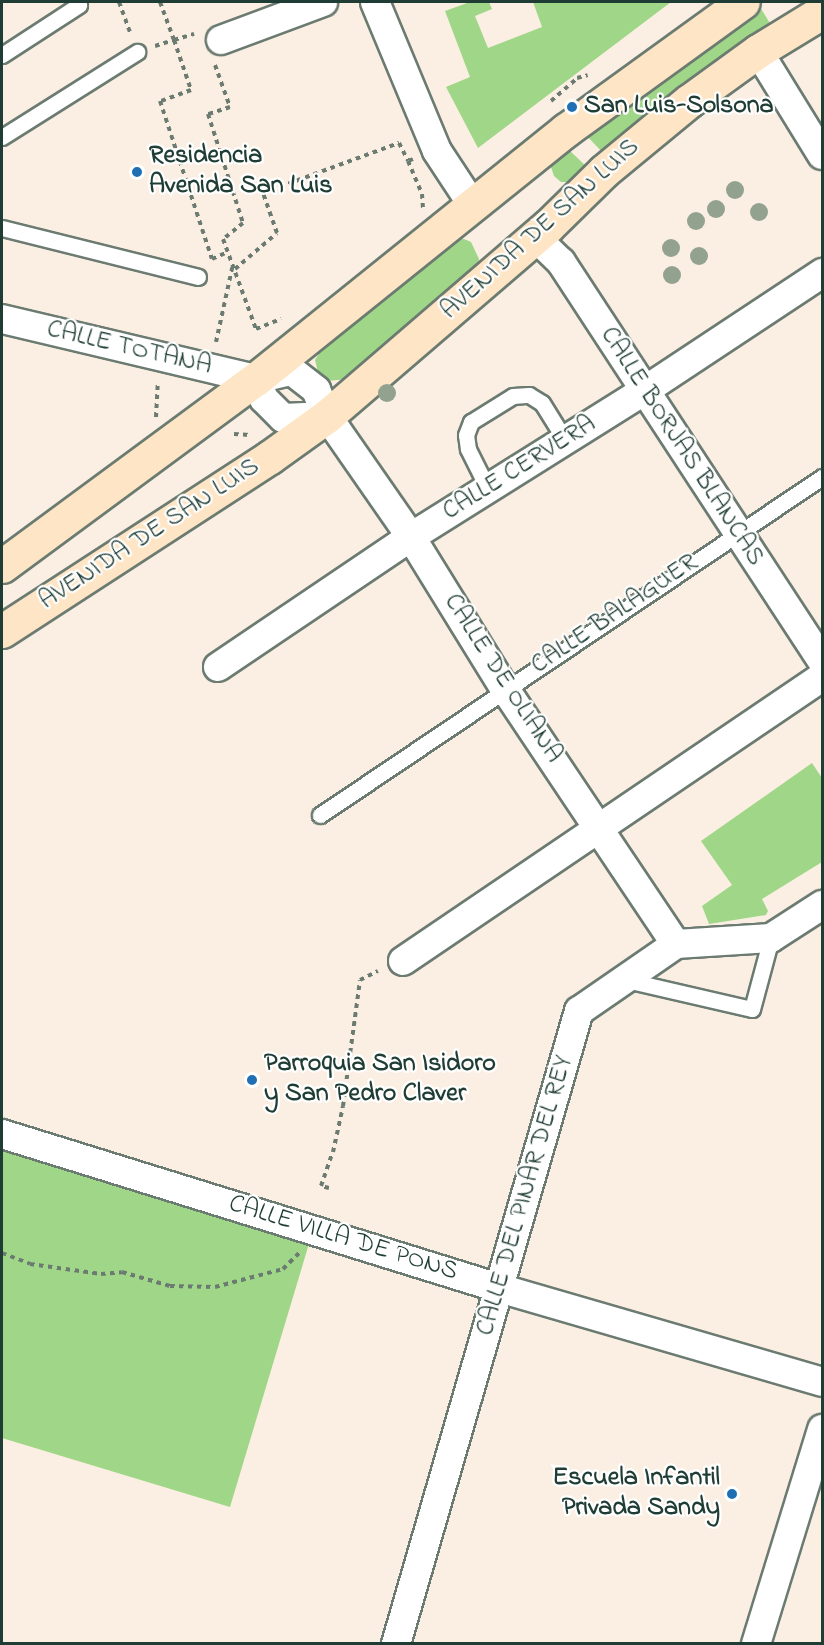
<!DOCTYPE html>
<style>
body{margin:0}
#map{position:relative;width:824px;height:1645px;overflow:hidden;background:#faefe2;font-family:"Indie Flower",sans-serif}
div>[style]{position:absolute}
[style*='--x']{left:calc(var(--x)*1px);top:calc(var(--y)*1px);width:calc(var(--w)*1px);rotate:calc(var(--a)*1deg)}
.green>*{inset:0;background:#a0d687}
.path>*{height:4px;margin-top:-2px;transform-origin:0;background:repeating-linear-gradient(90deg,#6c7b71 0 4.5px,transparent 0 9px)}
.roads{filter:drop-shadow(2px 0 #6c7b71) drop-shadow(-2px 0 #6c7b71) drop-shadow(0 2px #6c7b71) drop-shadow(0 -2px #6c7b71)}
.lane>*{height:15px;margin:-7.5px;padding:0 7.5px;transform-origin:7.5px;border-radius:7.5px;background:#fff}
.street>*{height:28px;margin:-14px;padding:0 14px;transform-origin:14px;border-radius:14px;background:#fff}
.secondary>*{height:33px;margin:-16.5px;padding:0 16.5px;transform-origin:16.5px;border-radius:16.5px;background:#fee5c5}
.trees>*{width:18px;height:18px;margin:-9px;border-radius:50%;background:#93a28e}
.dots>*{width:16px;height:16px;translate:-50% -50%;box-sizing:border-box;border:3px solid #fff;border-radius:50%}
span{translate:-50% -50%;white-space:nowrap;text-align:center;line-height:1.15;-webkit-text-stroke:4.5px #fff;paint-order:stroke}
.poi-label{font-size:26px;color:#1f3d34;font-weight:700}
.left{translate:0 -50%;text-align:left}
.right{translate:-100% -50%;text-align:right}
.street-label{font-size:26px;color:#1f3d34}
.frame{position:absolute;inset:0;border:3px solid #1f3d34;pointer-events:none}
</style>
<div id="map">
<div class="green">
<div style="clip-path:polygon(470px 2px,489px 2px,492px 9px,475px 16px,488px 48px,542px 27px,533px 2px,671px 2px,478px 148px,446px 87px,470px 77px,445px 11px)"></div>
<div style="clip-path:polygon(760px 7px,771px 25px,604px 154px,585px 134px)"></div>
<div style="clip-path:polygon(567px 148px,589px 169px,572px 182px,561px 182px,554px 176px,551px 167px,553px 159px)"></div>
<div style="clip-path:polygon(464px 239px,471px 242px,479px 259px,477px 268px,347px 379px,327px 381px,318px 372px,315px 360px,322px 349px,443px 248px,455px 240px)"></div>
<div style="clip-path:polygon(812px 763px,822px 778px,822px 862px,762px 899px,768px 911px,766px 915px,709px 924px,702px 906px,732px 885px,701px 841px)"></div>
<div style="clip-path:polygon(2px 1118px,317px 1217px,230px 1507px,2px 1438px)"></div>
</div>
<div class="path">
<div style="--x:119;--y:2;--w:35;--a:70"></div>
<div style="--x:160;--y:2;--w:40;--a:69.8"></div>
<div style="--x:174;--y:40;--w:21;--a:-17"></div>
<div style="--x:155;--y:46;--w:20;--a:-18"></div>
<div style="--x:174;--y:40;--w:53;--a:71.2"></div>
<div style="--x:191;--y:90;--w:33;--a:160"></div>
<div style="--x:160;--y:101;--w:166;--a:71.8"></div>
<div style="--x:212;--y:259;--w:17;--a:-24"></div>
<div style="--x:215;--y:65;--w:45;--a:70.3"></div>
<div style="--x:230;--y:107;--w:23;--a:162"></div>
<div style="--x:208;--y:114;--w:114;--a:72.2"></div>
<div style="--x:243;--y:223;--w:26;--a:141"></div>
<div style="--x:223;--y:239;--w:96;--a:69.9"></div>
<div style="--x:256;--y:329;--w:27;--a:-22"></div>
<div style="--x:551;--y:101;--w:35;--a:-41"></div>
<div style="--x:577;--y:78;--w:11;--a:-15"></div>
<div style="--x:413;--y:159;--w:5;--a:158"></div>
<div style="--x:408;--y:161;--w:36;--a:67"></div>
<div style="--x:422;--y:194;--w:14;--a:86"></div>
<div style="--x:235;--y:269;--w:55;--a:-40.6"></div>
<div style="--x:277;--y:233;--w:42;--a:-109.3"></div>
<div style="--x:263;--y:193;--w:145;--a:-20.2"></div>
<div style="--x:399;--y:143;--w:20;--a:63"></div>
<div style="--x:216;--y:342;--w:80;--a:-77.7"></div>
<div style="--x:156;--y:417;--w:35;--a:-87"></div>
<div style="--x:234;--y:434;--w:16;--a:4"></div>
<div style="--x:329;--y:1188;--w:8;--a:-166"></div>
<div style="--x:321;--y:1186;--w:36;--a:-71"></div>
<div style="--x:333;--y:1152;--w:47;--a:-77.7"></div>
<div style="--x:343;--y:1106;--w:127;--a:-82.3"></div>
<div style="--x:360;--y:980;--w:20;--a:-27"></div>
<div style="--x:2;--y:1253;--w:30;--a:21"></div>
<div style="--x:30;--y:1264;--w:72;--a:8"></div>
<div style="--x:101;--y:1274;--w:21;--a:-5"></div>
<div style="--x:122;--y:1272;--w:50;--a:16.3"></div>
<div style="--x:170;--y:1286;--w:45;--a:1.3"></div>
<div style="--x:215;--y:1287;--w:70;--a:-14.8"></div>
<div style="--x:283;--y:1269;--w:23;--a:-45"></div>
</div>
<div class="roads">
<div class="lane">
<div style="--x:2;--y:55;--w:92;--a:-33"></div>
<div style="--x:2;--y:137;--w:160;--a:-32.2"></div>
<div style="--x:2;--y:228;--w:202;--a:14"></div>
<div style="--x:488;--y:489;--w:45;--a:-116.6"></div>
<div style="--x:468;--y:449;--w:14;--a:-98"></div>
<div style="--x:466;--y:435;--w:14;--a:-69"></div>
<div style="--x:471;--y:422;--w:49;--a:-31.8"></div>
<div style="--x:513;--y:396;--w:16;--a:-4"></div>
<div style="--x:529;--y:395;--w:15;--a:32"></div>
<div style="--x:542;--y:403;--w:44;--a:58.1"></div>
<div style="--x:320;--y:815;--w:605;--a:-33.95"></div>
<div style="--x:626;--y:980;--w:129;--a:13"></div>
<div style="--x:752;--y:1009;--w:73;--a:-75"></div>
</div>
<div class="street">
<div style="--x:375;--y:2;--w:161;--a:67.4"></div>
<div style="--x:437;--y:151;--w:64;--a:56.6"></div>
<div style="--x:221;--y:40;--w:109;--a:-20.4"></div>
<div style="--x:758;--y:51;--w:122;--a:58.4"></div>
<div style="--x:535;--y:237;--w:36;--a:44"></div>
<div style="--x:561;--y:262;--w:477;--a:56.8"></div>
<div style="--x:2;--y:319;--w:261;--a:13.3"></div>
<div style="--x:292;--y:371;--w:31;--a:38"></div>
<div style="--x:316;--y:390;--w:28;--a:67"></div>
<div style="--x:327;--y:416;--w:44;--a:177.4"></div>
<div style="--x:283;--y:418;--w:27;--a:-135"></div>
<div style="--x:264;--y:399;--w:22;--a:-112"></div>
<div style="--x:256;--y:379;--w:37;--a:-13"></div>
<div style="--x:327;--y:416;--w:147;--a:55.2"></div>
<div style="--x:411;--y:537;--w:179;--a:58.3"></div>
<div style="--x:505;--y:689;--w:307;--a:56.2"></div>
<div style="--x:218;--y:667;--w:233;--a:-34"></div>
<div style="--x:411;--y:537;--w:275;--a:-32.1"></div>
<div style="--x:644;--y:391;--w:214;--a:-33.5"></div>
<div style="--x:403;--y:961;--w:506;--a:-34.13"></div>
<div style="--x:2;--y:1134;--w:520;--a:17.22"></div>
<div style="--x:499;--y:1288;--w:336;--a:16.2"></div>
<div style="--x:396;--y:1644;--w:659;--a:-73.88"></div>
<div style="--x:579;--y:1011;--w:118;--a:-34.6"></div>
<div style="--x:676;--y:944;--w:95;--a:-3.6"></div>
<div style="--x:771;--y:938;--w:61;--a:-32.9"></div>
<div style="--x:756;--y:1644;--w:225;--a:-72.9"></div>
</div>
<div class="secondary">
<div style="--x:2;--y:566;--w:315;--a:-36.4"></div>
<div style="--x:256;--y:379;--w:398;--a:-38.8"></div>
<div style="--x:566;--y:130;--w:218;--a:-35.9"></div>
<div style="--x:2;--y:631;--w:320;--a:-33"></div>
<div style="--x:270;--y:457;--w:70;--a:-35.7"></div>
<div style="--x:327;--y:416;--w:290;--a:-40.7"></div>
<div style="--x:547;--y:227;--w:80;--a:-44.5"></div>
<div style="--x:604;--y:171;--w:110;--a:-39.5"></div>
<div style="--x:689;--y:101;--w:85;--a:-35.9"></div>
<div style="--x:758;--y:51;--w:75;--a:-31.4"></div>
</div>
</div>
<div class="trees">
<div style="left:735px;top:190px"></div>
<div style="left:716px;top:209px"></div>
<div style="left:759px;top:212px"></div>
<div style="left:696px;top:221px"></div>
<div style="left:671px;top:248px"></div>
<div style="left:699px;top:256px"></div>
<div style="left:672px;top:275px"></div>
<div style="left:387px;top:393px"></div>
</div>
<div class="dots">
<div style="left:572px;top:107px;background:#1f6fb2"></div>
<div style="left:137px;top:172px;background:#1f6fb2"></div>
<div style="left:252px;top:1080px;background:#1f6fb2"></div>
<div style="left:732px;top:1494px;background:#1f6fb2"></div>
</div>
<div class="poi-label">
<span class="left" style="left:584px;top:107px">San Luis-Solsona</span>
<span class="left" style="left:149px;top:172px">Residencia<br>Avenida San Luis</span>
<span class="left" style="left:264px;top:1080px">Parroquia San Isidoro<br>y San Pedro Claver</span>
<span class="right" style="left:720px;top:1494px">Escuela Infantil<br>Privada Sandy</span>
</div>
<div class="street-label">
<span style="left:541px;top:230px;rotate:-42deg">AVENIDA DE SAN LUIS</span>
<span style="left:129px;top:349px;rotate:13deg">CALLE TOTANA</span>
<span style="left:681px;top:447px;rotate:57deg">CALLE BORJAS BLANCAS</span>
<span style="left:520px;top:469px;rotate:-32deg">CALLE CERVERA</span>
<span style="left:150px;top:535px;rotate:-33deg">AVENIDA DE SAN LUIS</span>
<span style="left:615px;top:615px;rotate:-34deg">CALLE BALAGUER</span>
<span style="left:502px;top:679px;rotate:57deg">CALLE DE OLIANA</span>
<span style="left:526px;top:1196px;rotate:-74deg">CALLE DEL PINAR DEL REY</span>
<span style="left:343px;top:1239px;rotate:17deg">CALLE VILLA DE PONS</span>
</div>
<div class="frame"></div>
</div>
